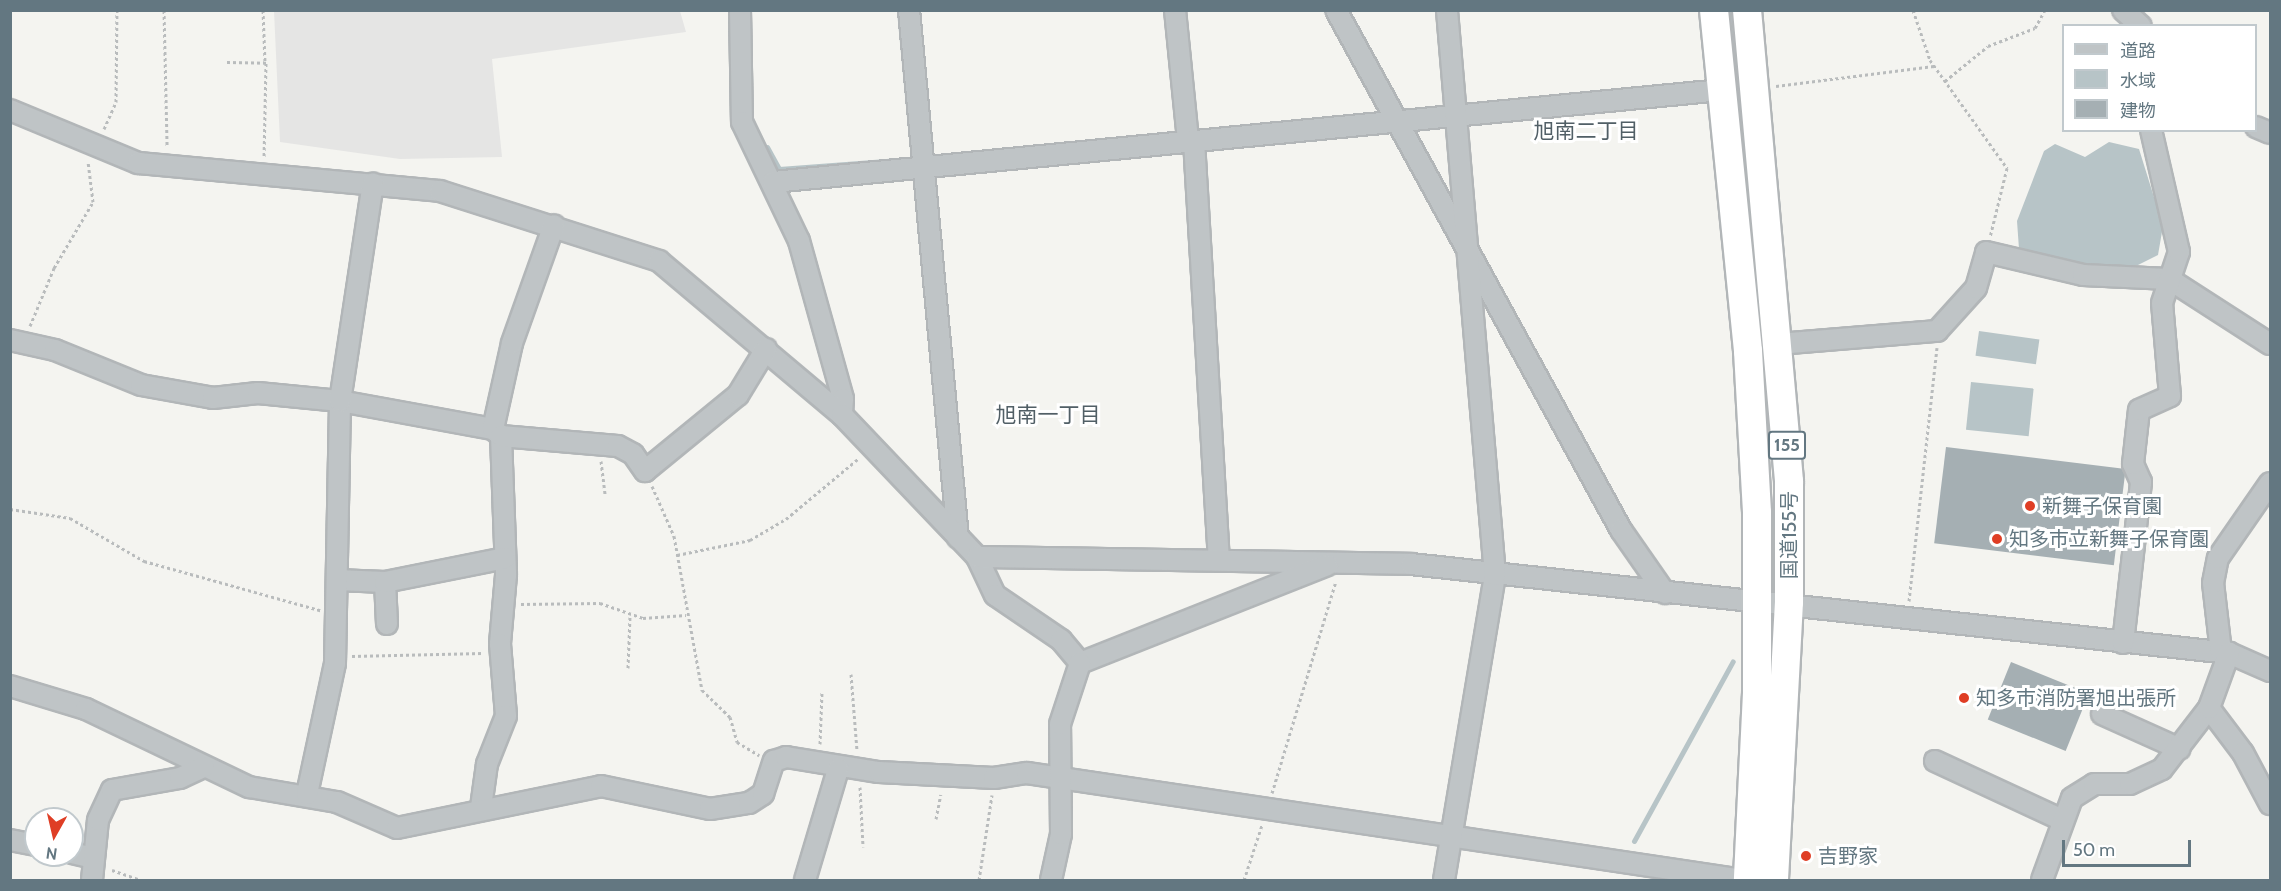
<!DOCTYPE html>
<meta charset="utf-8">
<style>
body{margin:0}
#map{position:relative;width:2281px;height:891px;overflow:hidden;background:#f4f4f0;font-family:Cabin,"Noto Sans JP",sans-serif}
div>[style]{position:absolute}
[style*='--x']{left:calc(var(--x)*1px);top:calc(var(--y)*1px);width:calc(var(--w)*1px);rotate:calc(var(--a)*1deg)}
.built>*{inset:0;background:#e5e5e4}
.water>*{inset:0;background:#b7c4c7;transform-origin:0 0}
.stream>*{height:5px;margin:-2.5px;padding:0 2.5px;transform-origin:2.5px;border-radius:2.5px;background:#b7c4c7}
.building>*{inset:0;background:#a5afb3;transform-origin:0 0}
.path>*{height:3px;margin-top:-1.5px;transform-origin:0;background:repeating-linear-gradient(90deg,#b9bcbd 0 3px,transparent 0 6px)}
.roads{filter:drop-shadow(2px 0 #b2b6b8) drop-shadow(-2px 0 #b2b6b8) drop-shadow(0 2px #b2b6b8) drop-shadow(0 -2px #b2b6b8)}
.minor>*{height:20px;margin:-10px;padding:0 10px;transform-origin:10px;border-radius:10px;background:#bfc4c6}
.highway>*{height:28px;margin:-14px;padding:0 14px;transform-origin:14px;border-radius:14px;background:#fff}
.dots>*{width:16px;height:16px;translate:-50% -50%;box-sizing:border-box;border:3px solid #fff;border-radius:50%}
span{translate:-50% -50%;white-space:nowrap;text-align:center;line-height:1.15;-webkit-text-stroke:6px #fff;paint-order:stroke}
.shield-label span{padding:2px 4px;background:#fff;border:2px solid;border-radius:4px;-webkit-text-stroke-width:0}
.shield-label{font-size:18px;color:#637781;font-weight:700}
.poi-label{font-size:20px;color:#637781}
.left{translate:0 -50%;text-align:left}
.street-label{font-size:20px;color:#637781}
.neighbourhood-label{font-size:21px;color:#515f66}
.frame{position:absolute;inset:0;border:12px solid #637781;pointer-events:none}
.legend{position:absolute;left:2062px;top:24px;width:195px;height:108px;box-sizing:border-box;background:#fff;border:2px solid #c1c9cd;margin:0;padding:8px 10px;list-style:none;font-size:18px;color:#637781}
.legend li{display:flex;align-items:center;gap:12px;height:30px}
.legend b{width:30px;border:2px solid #c1c9cd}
.north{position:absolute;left:24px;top:807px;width:60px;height:60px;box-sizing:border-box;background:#fff;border:2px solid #c1c9cd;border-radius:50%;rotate:188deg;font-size:16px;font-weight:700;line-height:24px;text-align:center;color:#637781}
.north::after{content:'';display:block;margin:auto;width:21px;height:27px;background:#df3e25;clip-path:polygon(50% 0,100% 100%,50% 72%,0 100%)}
.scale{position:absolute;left:2062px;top:840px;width:129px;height:27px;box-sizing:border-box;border:3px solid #637781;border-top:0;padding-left:8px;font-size:18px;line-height:21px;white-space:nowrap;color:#637781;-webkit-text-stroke:4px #fff;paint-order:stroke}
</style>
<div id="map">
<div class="built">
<div style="clip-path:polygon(274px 11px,680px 11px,686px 32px,492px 59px,502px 157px,400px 159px,280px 142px)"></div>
</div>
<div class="water">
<div style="clip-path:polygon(2109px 142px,2139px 149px,2163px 226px,2158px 255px,2138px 265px,2097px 268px,2038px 260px,2019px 249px,2017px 221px,2044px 151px,2055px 144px,2085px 157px)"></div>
<div style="left:1979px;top:331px;width:61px;height:25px;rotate:8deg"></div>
<div style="left:1971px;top:382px;width:63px;height:48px;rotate:6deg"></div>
</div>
<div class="stream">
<div style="--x:1730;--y:10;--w:283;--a:84.7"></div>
<div style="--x:767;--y:147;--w:25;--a:61"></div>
<div style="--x:779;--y:169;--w:134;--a:-4.3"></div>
<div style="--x:913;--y:159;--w:150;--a:-95.4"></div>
<div style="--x:1765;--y:394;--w:28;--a:88"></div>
<div style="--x:1634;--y:841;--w:205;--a:-61.2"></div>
</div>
<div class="building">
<div style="left:1946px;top:447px;width:181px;height:97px;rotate:7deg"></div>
<div style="left:2011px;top:662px;width:84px;height:62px;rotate:22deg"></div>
</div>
<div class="path">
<div style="--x:164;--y:10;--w:137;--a:88.7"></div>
<div style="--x:263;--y:10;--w:52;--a:87.8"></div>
<div style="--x:1913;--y:10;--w:53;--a:71.2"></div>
<div style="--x:1930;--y:60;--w:133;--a:54.5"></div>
<div style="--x:2007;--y:168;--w:71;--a:103.8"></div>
<div style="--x:227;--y:62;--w:39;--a:1"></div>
<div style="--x:266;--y:63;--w:95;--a:91.2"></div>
<div style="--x:1945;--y:81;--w:55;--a:-39.1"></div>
<div style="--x:1988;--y:46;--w:50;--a:-21"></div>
<div style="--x:2035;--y:28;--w:21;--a:-61"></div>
<div style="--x:1776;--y:86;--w:159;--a:-7.2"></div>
<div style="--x:104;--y:129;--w:30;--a:-66"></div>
<div style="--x:116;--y:102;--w:92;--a:-89.4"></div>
<div style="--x:30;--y:326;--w:63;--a:-67.5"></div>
<div style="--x:54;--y:268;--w:77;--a:-59.4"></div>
<div style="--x:93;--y:202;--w:41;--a:-97"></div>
<div style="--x:601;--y:461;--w:34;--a:83"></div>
<div style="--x:652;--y:486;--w:55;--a:66.3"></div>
<div style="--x:674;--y:536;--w:157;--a:79.7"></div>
<div style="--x:702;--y:690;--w:39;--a:44"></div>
<div style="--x:730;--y:717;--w:26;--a:74"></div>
<div style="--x:737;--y:742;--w:26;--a:31"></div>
<div style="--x:10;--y:509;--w:61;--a:8.5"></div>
<div style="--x:70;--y:518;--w:86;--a:30.2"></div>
<div style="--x:144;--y:561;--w:183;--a:15.6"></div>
<div style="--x:677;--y:555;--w:75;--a:-11.6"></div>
<div style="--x:750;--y:540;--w:42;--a:-30.3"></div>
<div style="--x:786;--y:519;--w:95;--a:-39.9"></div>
<div style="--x:1909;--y:601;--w:255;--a:-83.7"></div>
<div style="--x:521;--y:604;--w:79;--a:-0.7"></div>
<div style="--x:600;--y:603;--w:46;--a:19.2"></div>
<div style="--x:643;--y:618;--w:43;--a:-4"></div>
<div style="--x:352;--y:656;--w:131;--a:-1.3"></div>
<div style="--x:628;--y:668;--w:51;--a:-87.8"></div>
<div style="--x:851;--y:674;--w:76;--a:85.5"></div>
<div style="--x:820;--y:744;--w:52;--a:-87.8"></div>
<div style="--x:860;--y:787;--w:60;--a:87.1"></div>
<div style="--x:1272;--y:793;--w:221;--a:-73.2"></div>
<div style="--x:936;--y:819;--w:25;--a:-79"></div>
<div style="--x:112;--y:870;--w:31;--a:19"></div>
<div style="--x:979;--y:880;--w:86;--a:-81.3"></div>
<div style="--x:1244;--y:880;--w:58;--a:-71.9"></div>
</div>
<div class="roads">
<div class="minor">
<div style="--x:740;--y:10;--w:112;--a:89"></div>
<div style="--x:742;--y:122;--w:132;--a:64.4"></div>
<div style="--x:799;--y:241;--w:164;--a:74.4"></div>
<div style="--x:843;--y:399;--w:16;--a:94"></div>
<div style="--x:909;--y:10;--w:530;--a:84.7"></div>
<div style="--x:1175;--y:10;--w:132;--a:84.3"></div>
<div style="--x:1336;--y:10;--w:593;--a:61.27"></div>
<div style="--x:1621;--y:530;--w:77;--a:55.1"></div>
<div style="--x:2123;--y:10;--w:24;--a:42"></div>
<div style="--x:10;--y:110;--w:139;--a:22.5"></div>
<div style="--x:138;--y:163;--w:303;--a:5.3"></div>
<div style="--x:440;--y:191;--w:230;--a:17.7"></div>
<div style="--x:659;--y:261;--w:239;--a:40.1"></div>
<div style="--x:842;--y:415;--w:196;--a:46.4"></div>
<div style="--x:977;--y:557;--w:42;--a:64.7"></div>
<div style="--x:995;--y:595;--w:80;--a:34.3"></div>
<div style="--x:1061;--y:640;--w:30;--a:50"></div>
<div style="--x:2256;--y:127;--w:15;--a:23"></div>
<div style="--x:1194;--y:141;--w:420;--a:86.6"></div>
<div style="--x:773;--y:182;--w:952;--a:-5.54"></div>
<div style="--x:10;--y:340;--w:46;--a:12.5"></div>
<div style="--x:55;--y:350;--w:93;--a:22.1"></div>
<div style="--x:141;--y:385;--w:73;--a:10.2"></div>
<div style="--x:213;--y:398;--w:45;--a:-6.3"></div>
<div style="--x:258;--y:393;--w:82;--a:5.6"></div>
<div style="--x:340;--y:401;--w:156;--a:10.4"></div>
<div style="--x:493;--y:429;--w:11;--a:41"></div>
<div style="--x:501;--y:436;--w:139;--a:87.9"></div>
<div style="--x:506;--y:575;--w:69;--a:95"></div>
<div style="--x:500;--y:644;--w:72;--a:85.2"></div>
<div style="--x:506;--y:716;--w:52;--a:111.6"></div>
<div style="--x:487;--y:764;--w:43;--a:97.9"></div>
<div style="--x:1778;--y:344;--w:160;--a:-4.7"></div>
<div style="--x:1937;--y:331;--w:58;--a:-47.8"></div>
<div style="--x:1976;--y:288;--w:37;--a:-74"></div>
<div style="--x:1986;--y:252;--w:100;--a:13.3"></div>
<div style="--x:2083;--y:275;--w:86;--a:2.7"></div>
<div style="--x:2169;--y:279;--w:120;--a:32.8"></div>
<div style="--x:493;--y:429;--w:88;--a:-77.5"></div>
<div style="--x:512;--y:343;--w:125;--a:-70.4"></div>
<div style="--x:501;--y:436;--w:117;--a:4.9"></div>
<div style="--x:618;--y:446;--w:17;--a:28"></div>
<div style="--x:633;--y:454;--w:21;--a:55"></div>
<div style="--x:645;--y:471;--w:120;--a:-39.3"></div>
<div style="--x:738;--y:395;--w:54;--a:-58.7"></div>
<div style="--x:977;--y:557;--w:434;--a:0.9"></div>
<div style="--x:1411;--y:564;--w:823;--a:6.21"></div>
<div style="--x:2229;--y:653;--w:45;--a:23.7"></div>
<div style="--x:337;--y:580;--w:48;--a:2.4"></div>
<div style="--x:387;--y:624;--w:42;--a:-92.7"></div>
<div style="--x:385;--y:582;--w:122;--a:-11.3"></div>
<div style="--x:2123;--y:643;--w:162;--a:-83.6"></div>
<div style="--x:2141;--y:482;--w:20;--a:-114"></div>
<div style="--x:2133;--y:464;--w:54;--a:-83.7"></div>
<div style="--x:2139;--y:410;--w:34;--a:-24"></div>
<div style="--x:2170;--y:396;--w:93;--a:-94.9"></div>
<div style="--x:2162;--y:303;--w:54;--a:-71.6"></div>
<div style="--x:2179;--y:252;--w:125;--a:-102.9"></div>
<div style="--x:2221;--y:652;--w:69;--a:-96.6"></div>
<div style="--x:2213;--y:583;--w:25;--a:-79"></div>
<div style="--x:2218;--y:558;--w:91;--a:-55.3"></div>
<div style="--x:1080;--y:663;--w:266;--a:-21.6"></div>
<div style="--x:10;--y:686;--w:79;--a:16.8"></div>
<div style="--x:86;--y:709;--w:181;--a:25.6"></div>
<div style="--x:249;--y:787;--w:89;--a:9.7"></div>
<div style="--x:337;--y:802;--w:65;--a:23.4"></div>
<div style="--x:397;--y:828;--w:208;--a:-11.6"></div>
<div style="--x:601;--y:786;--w:111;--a:11.9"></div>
<div style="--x:710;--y:809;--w:39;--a:-9"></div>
<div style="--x:749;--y:803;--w:17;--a:-33"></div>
<div style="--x:763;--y:794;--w:35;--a:-72"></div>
<div style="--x:774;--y:761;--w:13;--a:-18"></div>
<div style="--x:786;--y:757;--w:94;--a:9.2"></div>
<div style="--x:879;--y:772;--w:115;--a:3"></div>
<div style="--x:994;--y:778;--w:33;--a:-9"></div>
<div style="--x:1027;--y:773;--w:725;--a:8.49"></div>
<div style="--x:2209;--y:708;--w:56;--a:52.9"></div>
<div style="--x:2243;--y:753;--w:58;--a:62.1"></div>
<div style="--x:2102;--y:714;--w:85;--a:24.2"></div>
<div style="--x:1935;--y:761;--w:140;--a:24.9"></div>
<div style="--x:307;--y:794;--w:134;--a:-77.9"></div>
<div style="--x:335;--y:663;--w:262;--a:-88.9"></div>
<div style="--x:340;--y:401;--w:220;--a:-81.4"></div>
<div style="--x:10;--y:840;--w:26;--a:11"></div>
<div style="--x:72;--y:853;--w:22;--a:13"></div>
<div style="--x:92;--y:880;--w:60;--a:-84.3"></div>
<div style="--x:98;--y:820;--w:33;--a:-65"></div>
<div style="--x:112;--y:790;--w:69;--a:-10"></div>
<div style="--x:180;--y:778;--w:26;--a:-25"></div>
<div style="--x:805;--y:880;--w:116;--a:-73.4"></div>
<div style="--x:1051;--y:880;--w:47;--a:-77.7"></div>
<div style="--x:1061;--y:834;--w:110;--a:-90.5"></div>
<div style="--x:1060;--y:724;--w:64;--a:-71.8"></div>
<div style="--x:1444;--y:880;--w:309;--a:-80.5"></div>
<div style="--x:1495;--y:575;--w:567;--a:-94.86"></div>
<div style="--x:2042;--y:880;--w:87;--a:-69.9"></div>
<div style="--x:2072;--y:798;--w:26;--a:-32"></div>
<div style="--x:2094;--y:784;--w:36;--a:0"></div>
<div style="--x:2130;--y:784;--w:35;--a:-25"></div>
<div style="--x:2162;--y:769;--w:77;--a:-52.4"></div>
<div style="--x:2209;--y:708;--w:59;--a:-70"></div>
</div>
<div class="highway">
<div style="--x:1714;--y:10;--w:343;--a:84.3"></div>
<div style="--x:1748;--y:351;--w:162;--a:86.8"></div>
<div style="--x:1757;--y:513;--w:180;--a:90"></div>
<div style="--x:1757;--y:693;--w:187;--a:92.8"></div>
<div style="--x:1747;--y:10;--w:474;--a:84.9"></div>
<div style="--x:1789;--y:482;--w:120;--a:90"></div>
<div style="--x:1789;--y:602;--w:278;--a:93.1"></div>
</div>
</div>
<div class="dots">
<div style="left:2030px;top:506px;background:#df3e25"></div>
<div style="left:1997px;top:539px;background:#df3e25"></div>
<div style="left:1964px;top:698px;background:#df3e25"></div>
<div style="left:1806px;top:856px;background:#df3e25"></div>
</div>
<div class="shield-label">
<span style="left:1787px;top:445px">155</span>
</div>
<div class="poi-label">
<span class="left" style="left:2042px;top:506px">新舞子保育園</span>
<span class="left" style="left:2009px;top:539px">知多市立新舞子保育園</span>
<span class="left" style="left:1976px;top:698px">知多市消防署旭出張所</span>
<span class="left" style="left:1818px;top:856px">吉野家</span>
</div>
<div class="street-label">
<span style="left:1789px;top:535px;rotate:-90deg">国道155号</span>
</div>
<div class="neighbourhood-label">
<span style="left:1586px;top:131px">旭南二丁目</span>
<span style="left:1048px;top:415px">旭南一丁目</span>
</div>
<div class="frame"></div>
<ul class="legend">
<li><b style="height:8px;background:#bfc4c6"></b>道路</li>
<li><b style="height:16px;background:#b7c4c7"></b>水域</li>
<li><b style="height:16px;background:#a5afb3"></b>建物</li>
</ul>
<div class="north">N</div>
<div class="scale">50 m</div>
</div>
